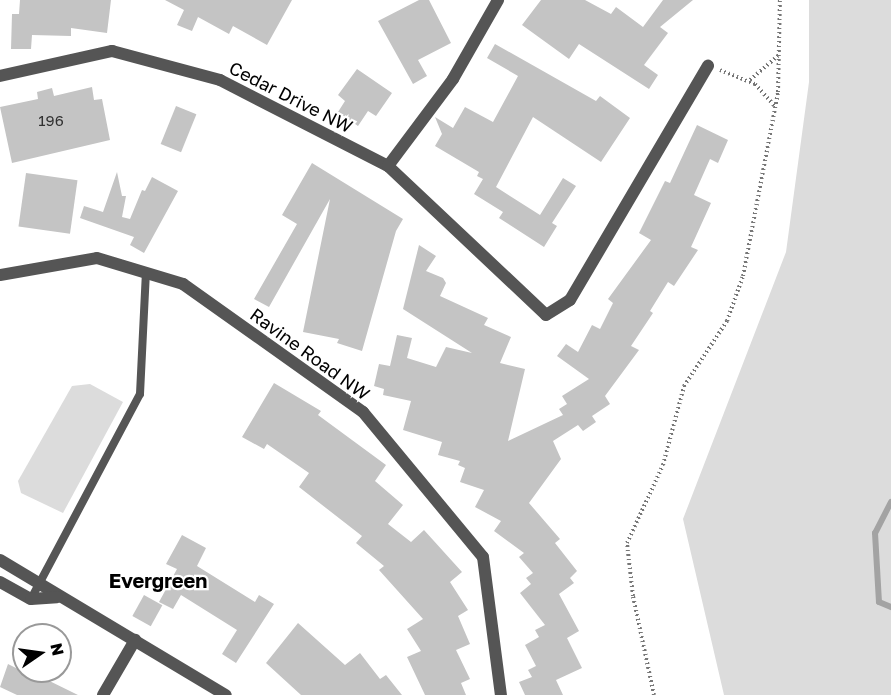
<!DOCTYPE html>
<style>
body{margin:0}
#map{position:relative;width:891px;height:695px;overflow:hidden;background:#fff;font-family:"Golos Text",sans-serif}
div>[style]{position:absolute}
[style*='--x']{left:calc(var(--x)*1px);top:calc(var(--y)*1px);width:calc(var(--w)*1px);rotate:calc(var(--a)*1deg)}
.green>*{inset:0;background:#dcdcdc}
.stream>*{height:6px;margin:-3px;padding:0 3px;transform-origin:3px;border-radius:3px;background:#a3a3a3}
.building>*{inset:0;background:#c4c4c4;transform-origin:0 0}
.path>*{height:4px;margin-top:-2px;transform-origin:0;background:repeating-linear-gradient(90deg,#777 0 1.5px,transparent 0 4.5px)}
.lane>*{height:8px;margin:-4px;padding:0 4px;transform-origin:4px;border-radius:4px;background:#555}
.street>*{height:12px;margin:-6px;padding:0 6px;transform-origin:6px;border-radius:6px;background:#555}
span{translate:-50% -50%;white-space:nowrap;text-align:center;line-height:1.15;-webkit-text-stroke:4.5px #fff;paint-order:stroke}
.number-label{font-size:15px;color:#313131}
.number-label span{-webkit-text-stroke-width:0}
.street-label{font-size:18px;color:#000}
.neighbourhood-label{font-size:20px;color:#000;font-weight:700}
.north{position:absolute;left:12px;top:623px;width:60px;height:60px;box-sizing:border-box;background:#fff;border:2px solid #999;border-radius:50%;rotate:77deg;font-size:16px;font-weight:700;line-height:24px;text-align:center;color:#000}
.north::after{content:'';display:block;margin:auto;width:21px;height:27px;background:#000;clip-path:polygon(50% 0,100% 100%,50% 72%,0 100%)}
</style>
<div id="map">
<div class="green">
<div style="clip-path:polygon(809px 0,891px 0,891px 695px,724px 695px,683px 519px,786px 252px,809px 82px)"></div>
<div style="clip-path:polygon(90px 384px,123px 402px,63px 513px,21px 493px,18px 481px,72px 386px)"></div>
</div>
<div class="stream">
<div style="--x:891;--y:502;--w:35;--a:117"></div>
<div style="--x:875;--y:533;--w:69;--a:86.7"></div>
<div style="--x:879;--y:602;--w:13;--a:23"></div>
</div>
<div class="building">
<div style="clip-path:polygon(20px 0,111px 0,107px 33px,71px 28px,71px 36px,32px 35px,31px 49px,11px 49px,12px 14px,19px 14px)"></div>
<div style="clip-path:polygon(165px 0,292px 0,267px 45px,233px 26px,229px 34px,198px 17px,192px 31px,177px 25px,184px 10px)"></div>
<div style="clip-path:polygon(419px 0,429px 0,451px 43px,418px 60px,427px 76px,413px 84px,378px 21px)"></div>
<div style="clip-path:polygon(541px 0,585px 0,611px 14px,616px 7px,643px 27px,663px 0,693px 0,660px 27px,668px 33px,644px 65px,658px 75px,649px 89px,579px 44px,569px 59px,522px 25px)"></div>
<div style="clip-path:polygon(495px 44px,596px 101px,600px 96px,630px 118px,601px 162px,533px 117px,496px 187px,540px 215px,563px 178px,576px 186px,552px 223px,557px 226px,544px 247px,499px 218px,503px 212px,474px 194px,483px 179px,477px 176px,479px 172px,435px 146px,442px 134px,435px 117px,453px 128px,465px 107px,493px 122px,518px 76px,487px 58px)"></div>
<div style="clip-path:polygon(357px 69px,392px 93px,376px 116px,368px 111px,358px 126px,338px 112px,345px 101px,338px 95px)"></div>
<div style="clip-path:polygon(92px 87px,94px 100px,102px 99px,110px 140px,12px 163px,0 107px,38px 99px,37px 92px,52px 88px,54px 96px)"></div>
<div style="left:176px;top:106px;width:22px;height:41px;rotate:22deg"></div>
<div style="clip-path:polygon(697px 125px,728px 140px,718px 163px,710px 159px,694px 195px,711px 203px,691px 247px,698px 250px,674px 286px,668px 282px,650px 311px,653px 313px,631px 346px,639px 350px,605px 396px,610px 404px,592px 416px,596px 422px,583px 431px,578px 425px,553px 441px,561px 459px,529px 503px,560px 539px,555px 543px,577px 571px,570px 578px,574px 583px,559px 594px,579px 631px,567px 638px,582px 668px,556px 680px,563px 695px,525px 695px,519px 682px,532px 677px,528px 670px,536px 666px,525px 645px,539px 637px,535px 630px,545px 625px,520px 593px,531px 584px,526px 578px,533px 573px,519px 557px,524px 553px,494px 531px,501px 521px,475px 507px,484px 490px,460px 482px,465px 468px,458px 465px,460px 461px,438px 455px,442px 442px,403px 430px,411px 401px,383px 395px,384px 389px,374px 386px,379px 364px,390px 366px,397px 335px,412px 338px,407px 358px,436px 367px,446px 347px,472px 353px,403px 309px,419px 245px,436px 256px,426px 271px,443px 278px,446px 283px,440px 296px,488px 318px,484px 325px,511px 337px,500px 363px,525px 369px,508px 441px,563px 415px,559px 409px,567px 404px,562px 396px,589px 379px,557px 356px,566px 344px,578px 352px,592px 325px,600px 329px,613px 303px,608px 299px,651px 240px,639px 233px,665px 181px,670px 183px)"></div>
<div style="clip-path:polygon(312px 163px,403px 219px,396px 231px,362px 351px,337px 343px,339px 339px,303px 332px,330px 199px,269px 307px,254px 299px,297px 224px,282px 215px)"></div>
<div style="clip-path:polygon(117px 172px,122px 196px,126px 196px,122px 217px,130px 219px,142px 190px,145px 191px,152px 177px,178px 191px,144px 253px,130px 245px,134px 237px,80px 218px,84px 206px,103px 212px)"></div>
<div style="left:26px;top:173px;width:52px;height:54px;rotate:8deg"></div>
<div style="clip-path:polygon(274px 383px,321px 411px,318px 415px,386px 465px,375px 481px,403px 505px,388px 524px,411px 542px,424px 530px,462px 572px,450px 582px,468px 610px,458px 616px,470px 644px,456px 650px,470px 679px,461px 683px,466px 695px,425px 695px,407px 657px,421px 651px,407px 629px,423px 619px,379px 570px,384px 566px,356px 543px,362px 536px,299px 487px,309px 473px,267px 444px,264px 449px,242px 437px)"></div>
<div style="clip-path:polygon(182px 535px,206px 548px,197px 566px,255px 602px,259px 595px,274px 604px,236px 663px,222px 654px,237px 630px,181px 595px,173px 609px,159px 602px,177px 569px,166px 564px)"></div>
<div style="left:144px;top:595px;width:21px;height:24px;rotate:29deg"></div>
<div style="clip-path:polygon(298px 623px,345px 665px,360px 653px,380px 679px,386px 675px,402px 695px,301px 695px,266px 663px)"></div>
<div style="clip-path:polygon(8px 664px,20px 670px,21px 667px,78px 695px,17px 695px,0 687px)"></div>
</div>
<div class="path">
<div style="--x:720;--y:70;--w:38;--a:22"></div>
<div style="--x:755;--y:84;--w:30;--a:48"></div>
<div style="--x:750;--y:80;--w:37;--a:-41"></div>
<div style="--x:654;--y:695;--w:101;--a:-102"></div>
<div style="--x:633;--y:596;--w:53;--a:-96.5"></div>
<div style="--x:627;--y:543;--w:86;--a:-65.2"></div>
<div style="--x:663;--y:465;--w:82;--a:-75.1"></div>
<div style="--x:684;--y:386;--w:78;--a:-56.5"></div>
<div style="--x:727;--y:321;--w:48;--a:-70.4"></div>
<div style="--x:743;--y:276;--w:187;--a:-79.2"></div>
<div style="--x:778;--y:92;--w:92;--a:-88.8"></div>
</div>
<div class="lane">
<div style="--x:31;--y:599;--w:232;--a:-62"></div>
<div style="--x:140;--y:394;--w:121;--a:-87.2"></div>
</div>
<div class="street">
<div style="--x:0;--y:76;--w:115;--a:-12.6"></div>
<div style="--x:112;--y:51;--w:112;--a:15"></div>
<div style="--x:220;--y:80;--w:189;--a:27.1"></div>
<div style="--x:388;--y:166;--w:217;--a:43.3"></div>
<div style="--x:546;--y:315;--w:28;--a:-32"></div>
<div style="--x:570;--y:300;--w:272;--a:-59.5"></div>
<div style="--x:388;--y:166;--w:109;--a:-53.2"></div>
<div style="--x:453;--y:79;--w:91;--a:-60.3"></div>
<div style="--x:0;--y:275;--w:98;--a:-9.9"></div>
<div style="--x:97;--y:258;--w:90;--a:16.8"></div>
<div style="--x:183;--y:284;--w:221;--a:35.4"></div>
<div style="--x:363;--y:412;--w:188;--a:50.4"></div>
<div style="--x:483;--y:557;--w:139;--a:82.6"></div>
<div style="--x:0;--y:560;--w:263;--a:30.9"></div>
<div style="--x:0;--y:582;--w:35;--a:29"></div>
<div style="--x:31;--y:599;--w:26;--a:-4"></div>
<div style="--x:103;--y:695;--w:64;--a:-59.8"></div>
</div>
<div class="number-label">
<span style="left:51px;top:121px">196</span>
</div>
<div class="street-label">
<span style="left:291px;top:97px;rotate:27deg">Cedar Drive NW</span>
<span style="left:310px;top:354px;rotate:36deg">Ravine Road NW</span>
</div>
<div class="neighbourhood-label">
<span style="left:158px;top:580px">Evergreen</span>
</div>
<div class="north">N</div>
</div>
